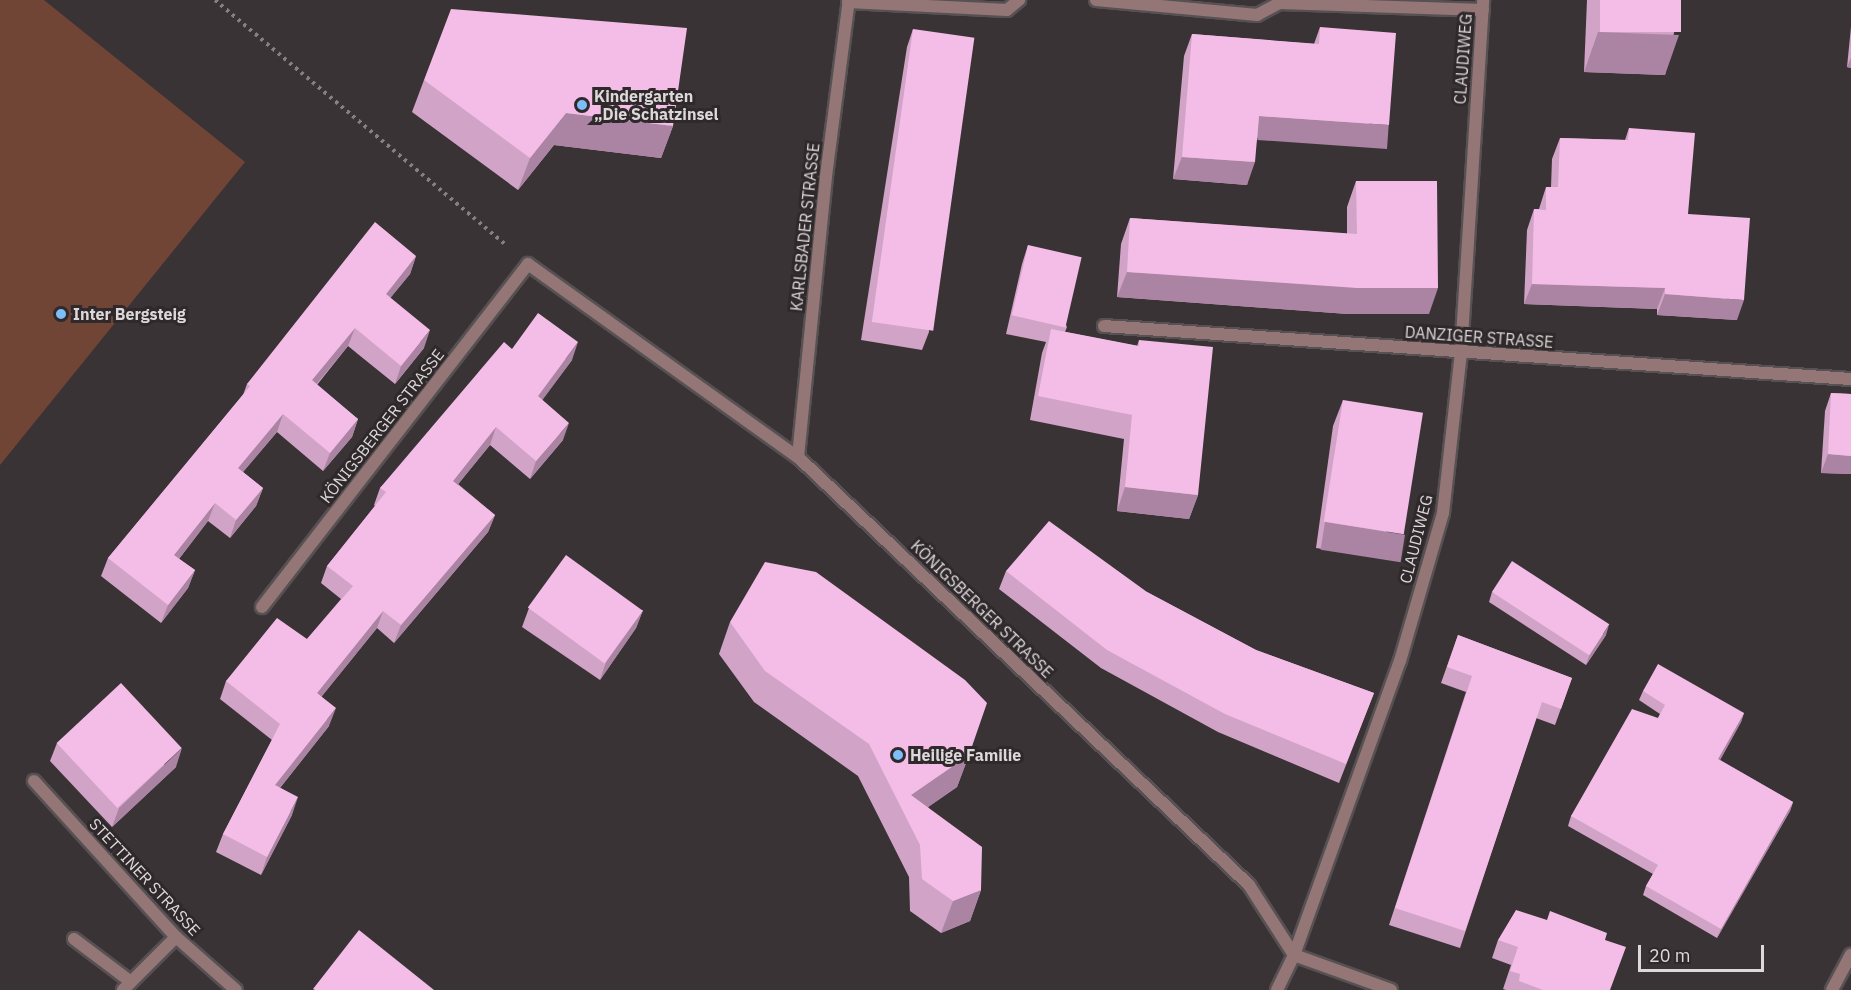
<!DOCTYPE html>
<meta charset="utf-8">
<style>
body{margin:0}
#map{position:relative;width:1851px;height:990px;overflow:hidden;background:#3a3335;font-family:"IBM Plex Sans",sans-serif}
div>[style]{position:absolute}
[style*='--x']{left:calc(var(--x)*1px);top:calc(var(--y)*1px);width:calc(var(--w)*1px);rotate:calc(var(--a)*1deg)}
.green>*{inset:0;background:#714535}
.path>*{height:4px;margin-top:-2px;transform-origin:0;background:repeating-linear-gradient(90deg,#868082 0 3px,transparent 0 7.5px)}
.roads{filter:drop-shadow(2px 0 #575153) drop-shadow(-2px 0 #575153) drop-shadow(0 2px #575153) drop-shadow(0 -2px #575153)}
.service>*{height:12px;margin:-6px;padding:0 6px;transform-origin:6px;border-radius:6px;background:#947676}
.minor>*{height:12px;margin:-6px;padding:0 6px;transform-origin:6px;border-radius:6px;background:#947676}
.wall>*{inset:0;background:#d1a3c7}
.shaded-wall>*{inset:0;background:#aa84a2;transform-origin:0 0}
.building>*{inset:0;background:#f3bde7;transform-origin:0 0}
.dots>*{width:16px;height:16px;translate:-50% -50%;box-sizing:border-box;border:3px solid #30292b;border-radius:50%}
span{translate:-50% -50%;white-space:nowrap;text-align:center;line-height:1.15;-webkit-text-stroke:6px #30292b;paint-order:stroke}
.street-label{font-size:16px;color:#ddd9da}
.poi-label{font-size:16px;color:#ddd9da;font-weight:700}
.left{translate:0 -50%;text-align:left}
.scale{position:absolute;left:1638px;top:945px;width:126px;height:27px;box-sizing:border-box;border:3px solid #ddd9da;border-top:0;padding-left:8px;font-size:18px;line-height:21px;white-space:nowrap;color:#ddd9da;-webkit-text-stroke:4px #30292b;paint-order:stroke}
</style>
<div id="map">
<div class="green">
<div style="clip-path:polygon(0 0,44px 0,245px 162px,0 465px)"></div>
</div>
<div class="path">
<div style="--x:215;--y:0;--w:382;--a:40.1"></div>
</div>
<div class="roads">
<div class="service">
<div style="--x:1096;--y:0;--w:162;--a:5.3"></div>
<div style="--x:1257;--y:15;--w:26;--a:-28"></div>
<div style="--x:1280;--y:3;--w:203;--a:2"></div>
<div style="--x:848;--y:2;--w:159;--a:2.9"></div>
<div style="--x:1007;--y:10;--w:16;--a:-40"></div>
</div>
<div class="minor">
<div style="--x:1104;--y:326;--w:749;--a:4.06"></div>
<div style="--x:798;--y:457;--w:282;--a:-84.3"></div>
<div style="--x:826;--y:176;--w:177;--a:-82.6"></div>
<div style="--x:262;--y:607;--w:434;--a:-52.2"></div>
<div style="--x:528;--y:264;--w:332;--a:35.6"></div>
<div style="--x:798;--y:457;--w:622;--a:43.5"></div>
<div style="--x:1249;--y:885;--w:83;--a:57.3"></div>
<div style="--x:1294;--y:955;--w:103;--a:19.8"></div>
<div style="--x:34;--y:781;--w:211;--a:47.7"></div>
<div style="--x:176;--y:937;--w:80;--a:41.5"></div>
<div style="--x:74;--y:939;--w:71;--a:37"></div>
<div style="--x:123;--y:990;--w:75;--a:-45"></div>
<div style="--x:1277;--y:990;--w:39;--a:-64"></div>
<div style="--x:1294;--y:955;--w:313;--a:-70.2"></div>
<div style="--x:1400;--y:661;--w:154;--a:-73.8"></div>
<div style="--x:1443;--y:513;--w:161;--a:-83.6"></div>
<div style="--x:1461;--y:353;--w:354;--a:-86.4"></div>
<div style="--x:1832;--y:990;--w:40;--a:-62"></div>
</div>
</div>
<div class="wall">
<div style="clip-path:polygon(1587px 0,1681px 0,1665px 75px,1584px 72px)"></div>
<div style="clip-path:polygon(1320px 27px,1381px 147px,1257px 138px,1247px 185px,1173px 179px,1184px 56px,1192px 34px,1314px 44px)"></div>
<div style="clip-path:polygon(1851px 27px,1851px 68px,1847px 67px)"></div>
<div style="clip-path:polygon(913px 29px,929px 332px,922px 350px,861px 340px,907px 47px)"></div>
<div style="clip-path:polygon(424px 80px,673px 126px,661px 158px,554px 145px,518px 190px,412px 112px)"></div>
<div style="clip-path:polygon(1629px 128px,1688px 214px,1737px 320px,1657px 315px,1657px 309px,1524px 304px,1527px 230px,1534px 209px,1539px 209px,1546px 187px,1551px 187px,1552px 159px,1560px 138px,1625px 140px)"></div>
<div style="clip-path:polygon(1356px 181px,1429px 314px,1348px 314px,1117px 297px,1121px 244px,1130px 218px,1347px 234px,1347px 207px)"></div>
<div style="clip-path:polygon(1028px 245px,1067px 327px,1065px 332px,1137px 346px,1139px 340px,1198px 495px,1189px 519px,1117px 511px,1124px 439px,1030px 420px,1042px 353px,1046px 342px,1006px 334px,1022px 264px)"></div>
<div style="clip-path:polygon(416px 256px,410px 274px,390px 298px,424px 348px,395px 384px,348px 346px,317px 385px,358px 419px,352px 437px,323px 471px,277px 432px,243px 472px,263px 488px,256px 506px,230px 538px,208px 521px,179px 559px,195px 570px,188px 588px,161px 623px,101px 576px,108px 558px,243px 395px,247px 384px)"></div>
<div style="clip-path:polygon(512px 349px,572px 360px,542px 400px,563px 440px,530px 479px,490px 445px,458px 484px,495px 515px,488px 532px,394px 643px,377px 628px,321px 697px,329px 726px,280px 788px,292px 815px,261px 875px,216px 852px,223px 834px,272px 740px,220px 699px,226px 681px,307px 639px,341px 599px,321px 583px,327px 566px,375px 506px,374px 505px,380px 488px)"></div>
<div style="clip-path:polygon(1831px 393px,1851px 394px,1851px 474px,1821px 473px,1825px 411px)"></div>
<div style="clip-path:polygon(1343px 400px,1396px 560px,1316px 548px,1333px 426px)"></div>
<div style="clip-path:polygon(1006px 571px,1147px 592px,1256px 650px,1374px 693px,1339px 783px,1218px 732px,1101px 668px,999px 589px)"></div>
<div style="clip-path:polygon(1492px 592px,1606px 635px,1586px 665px,1489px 602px)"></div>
<div style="clip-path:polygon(529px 608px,643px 610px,636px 628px,600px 680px,522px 627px)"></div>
<div style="clip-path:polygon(730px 622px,969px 755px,957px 787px,928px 807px,981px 890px,970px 921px,941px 933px,910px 911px,909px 877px,858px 776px,754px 702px,719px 654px)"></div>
<div style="clip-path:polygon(1458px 635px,1572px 678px,1555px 725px,1536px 718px,1460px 948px,1389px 925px,1466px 692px,1441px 683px)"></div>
<div style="clip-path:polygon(1643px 691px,1744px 713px,1741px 722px,1720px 760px,1793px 802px,1790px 811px,1717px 938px,1643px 895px,1646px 886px,1653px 874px,1568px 826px,1571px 816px,1658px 718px,1660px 714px,1639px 700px)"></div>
<div style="clip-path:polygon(57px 743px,176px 767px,112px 827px,50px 761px)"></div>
<div style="clip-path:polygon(1498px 940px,1605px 940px,1610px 990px,1506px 990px,1503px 989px,1511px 965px,1492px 958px)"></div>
</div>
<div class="shaded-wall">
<div style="clip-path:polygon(1598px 32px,1679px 35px,1665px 75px,1584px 72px)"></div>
<div style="clip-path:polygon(1851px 58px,1851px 68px,1847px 67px)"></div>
<div style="clip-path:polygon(566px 113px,673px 126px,661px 158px,554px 145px,518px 190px,530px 158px)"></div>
<div style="left:1259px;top:116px;width:130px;height:24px;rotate:4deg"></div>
<div style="clip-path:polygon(1182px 157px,1255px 162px,1247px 185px,1173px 179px)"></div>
<div style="clip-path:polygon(416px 256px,410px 274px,379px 312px,386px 294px)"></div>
<div style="clip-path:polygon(1127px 272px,1438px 288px,1429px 314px,1348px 314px,1117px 297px)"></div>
<div style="clip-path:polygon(1532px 284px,1665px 288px,1657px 309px,1524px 304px)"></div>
<div style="clip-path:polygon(1665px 294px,1744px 300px,1737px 320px,1657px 315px)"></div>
<div style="clip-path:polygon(355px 328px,348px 346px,305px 398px,312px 380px)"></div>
<div style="clip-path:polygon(430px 330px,424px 348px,395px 384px,401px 366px)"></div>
<div style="clip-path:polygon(578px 342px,572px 360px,532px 414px,538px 396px)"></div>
<div style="clip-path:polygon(283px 414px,277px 432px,231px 486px,238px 468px)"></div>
<div style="clip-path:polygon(358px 419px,352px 437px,323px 471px,330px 453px)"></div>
<div style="clip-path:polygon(569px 423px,563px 440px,530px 479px,536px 461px)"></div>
<div style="clip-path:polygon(496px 427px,490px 445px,447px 498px,453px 481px)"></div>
<div style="clip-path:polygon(1828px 454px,1851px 456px,1851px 474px,1821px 473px)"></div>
<div style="clip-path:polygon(1125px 487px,1198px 495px,1189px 519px,1117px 511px)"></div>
<div style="clip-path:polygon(263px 488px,256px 506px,230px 538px,236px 520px)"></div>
<div style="clip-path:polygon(215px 503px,208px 521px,168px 573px,174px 555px)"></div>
<div style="clip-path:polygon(495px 515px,488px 532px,394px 643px,401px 625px)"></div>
<div style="left:1325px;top:522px;width:81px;height:28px;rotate:9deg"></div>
<div style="clip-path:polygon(195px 570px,188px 588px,161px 623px,168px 605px)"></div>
<div style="clip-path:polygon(643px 610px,636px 628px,600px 680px,606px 662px)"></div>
<div style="clip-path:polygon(383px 611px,377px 628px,310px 711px,317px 693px)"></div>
<div style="clip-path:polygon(1609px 625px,1606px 635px,1586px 665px,1589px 656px)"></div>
<div style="clip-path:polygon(336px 708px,329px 726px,268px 803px,275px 785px)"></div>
<div style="clip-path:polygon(1744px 713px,1741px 722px,1715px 769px,1718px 759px)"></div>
<div style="clip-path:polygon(182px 748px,176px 767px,112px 827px,119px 808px)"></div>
<div style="clip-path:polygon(969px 755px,957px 787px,908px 821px,911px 795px)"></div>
<div style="clip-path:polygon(298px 797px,292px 815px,261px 875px,267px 857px)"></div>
<div style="clip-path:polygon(1793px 802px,1790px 811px,1717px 938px,1721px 929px)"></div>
<div style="clip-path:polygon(981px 890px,970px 921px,941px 933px,953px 901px)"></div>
</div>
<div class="building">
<div style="left:1600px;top:0;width:81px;height:32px"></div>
<div style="clip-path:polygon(451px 9px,687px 28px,673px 126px,566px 113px,530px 158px,424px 80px)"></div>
<div style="clip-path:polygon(1320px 27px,1396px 33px,1389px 125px,1259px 116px,1255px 162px,1182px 157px,1192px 34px,1319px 44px)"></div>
<div style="left:913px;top:29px;width:62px;height:296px;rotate:8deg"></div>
<div style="clip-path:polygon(1629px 128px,1695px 133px,1688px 214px,1750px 218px,1744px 300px,1665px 294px,1665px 288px,1532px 284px,1534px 209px,1546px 210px,1546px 187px,1558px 187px,1560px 138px,1628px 140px)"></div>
<div style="clip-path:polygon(1356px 181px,1437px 181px,1438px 288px,1357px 288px,1127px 272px,1130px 218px,1357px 234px)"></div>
<div style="clip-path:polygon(375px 222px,416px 256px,386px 294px,430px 330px,401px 366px,355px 328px,312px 380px,358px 419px,330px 453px,283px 414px,238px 468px,263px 488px,236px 520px,215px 503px,174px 555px,195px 570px,168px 605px,108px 558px,250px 386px,247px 384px)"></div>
<div style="left:1028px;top:245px;width:55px;height:72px;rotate:13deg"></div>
<div style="clip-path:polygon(538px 313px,578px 342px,538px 396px,569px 423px,536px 461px,496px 427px,453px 481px,495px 515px,401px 625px,383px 611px,317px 693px,336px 708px,275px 785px,298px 797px,267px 857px,223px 834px,280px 724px,226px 681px,277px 618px,307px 639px,353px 586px,327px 566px,386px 492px,380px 488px,504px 342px,512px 349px)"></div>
<div style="clip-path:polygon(1051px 329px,1139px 346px,1139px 340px,1213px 347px,1198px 495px,1125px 487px,1132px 415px,1038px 396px)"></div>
<div style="clip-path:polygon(1831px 393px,1851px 394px,1851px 456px,1828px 454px)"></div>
<div style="left:1343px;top:400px;width:81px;height:123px;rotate:9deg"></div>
<div style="clip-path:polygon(1049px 521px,1147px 592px,1256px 650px,1374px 693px,1346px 764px,1225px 714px,1107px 650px,1006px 571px)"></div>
<div style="left:566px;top:555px;width:95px;height:65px;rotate:36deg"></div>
<div style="left:1512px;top:561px;width:116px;height:37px;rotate:33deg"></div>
<div style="clip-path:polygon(765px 562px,816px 572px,965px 680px,987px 703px,969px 755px,911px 795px,982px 847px,981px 890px,953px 901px,922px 879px,920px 845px,869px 744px,765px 671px,730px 622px)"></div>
<div style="clip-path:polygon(1458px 635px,1572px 678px,1561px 709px,1542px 702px,1465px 931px,1395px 908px,1472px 676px,1447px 667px)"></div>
<div style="clip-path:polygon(1658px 664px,1744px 713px,1718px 759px,1793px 802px,1721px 929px,1646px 886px,1658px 865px,1571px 816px,1632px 709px,1658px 718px,1665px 705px,1643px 691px)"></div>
<div style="left:121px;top:683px;width:89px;height:88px;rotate:47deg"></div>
<div style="clip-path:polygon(1516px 910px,1547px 920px,1550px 911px,1607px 933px,1605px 940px,1626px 947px,1610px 990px,1543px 990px,1519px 981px,1520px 974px,1510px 971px,1518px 947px,1498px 940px)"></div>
<div style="clip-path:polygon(359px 930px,434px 990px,315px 990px,313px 989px)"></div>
</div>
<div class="dots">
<div style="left:582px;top:105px;background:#7dbef9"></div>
<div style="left:61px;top:314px;background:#7dbef9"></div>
<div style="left:898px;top:755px;background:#7dbef9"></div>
</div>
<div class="street-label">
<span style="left:1463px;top:59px;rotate:-86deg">CLAUDIWEG</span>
<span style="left:805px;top:227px;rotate:-84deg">KARLSBADER STRASSE</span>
<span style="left:1479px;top:337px;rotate:4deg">DANZIGER STRASSE</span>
<span style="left:382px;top:426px;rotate:-52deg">KÖNIGSBERGER STRASSE</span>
<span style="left:1416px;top:539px;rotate:-76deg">CLAUDIWEG</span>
<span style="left:982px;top:609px;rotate:44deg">KÖNIGSBERGER STRASSE</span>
<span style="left:145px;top:877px;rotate:47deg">STETTINER STRASSE</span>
</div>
<div class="poi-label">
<span class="left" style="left:594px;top:105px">Kindergarten<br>„Die Schatzinsel</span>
<span class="left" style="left:73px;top:314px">Inter Bergsteig</span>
<span class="left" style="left:910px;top:755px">Heilige Familie</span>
</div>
<div class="scale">20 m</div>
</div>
